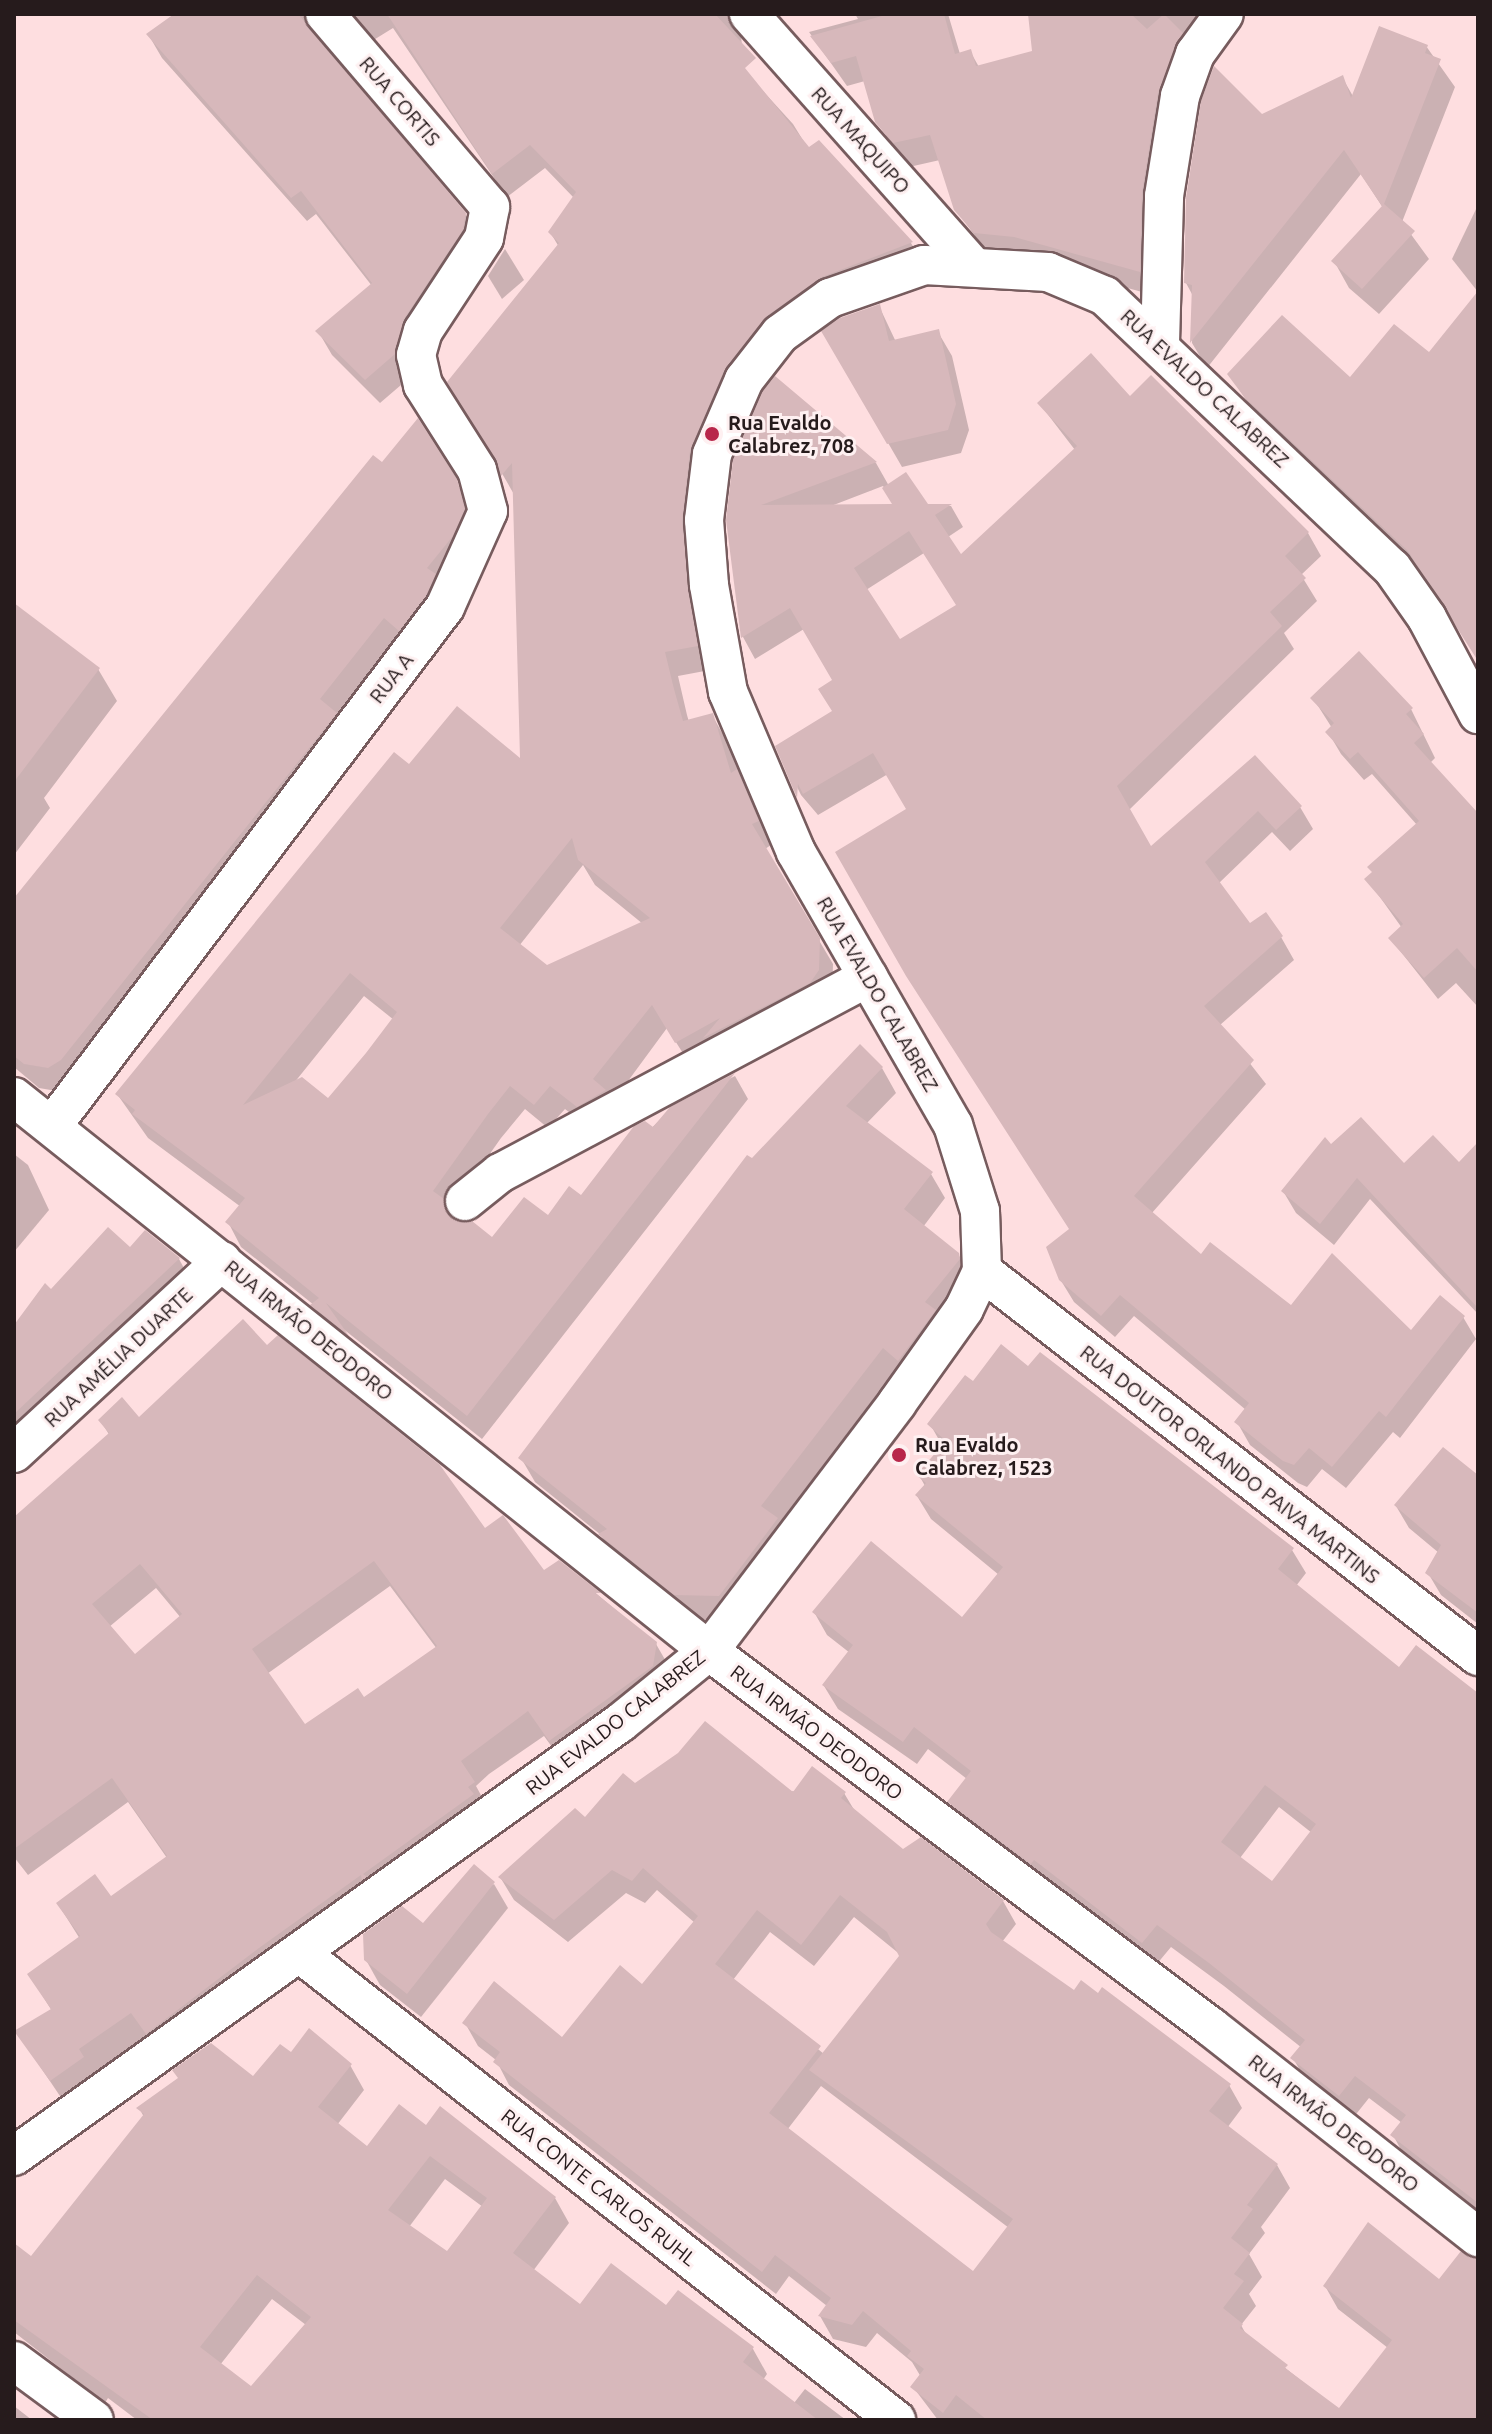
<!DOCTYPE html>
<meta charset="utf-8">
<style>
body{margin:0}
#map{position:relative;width:1492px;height:2434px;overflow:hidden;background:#fedee0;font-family:Ubuntu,sans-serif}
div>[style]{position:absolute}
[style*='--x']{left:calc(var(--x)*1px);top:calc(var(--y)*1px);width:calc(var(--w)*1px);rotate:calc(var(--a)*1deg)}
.shadow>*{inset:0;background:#0003}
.building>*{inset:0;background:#d7b8bb}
.roads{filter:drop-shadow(2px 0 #775c5e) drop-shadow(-2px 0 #775c5e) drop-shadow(0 2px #775c5e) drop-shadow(0 -2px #775c5e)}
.minor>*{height:38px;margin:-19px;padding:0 19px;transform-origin:19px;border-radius:19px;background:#fff}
.dots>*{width:22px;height:22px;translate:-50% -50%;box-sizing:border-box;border:4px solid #fef0f1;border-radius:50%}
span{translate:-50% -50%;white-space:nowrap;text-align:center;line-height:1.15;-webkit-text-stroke:6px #fef0f1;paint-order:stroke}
.street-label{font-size:20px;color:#261b1c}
.poi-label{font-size:20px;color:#261b1c;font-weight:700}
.left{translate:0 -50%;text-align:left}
.frame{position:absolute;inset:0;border:16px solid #261b1c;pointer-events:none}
</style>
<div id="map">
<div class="shadow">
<div style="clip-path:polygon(evenodd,177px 14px,780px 14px,741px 33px,742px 48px,732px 57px,793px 124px,809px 150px,818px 143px,911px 243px,925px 267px,780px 341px,703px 477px,710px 670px,678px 676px,687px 715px,689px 722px,712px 715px,726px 740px,771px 845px,765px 849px,833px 964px,832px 995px,691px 1066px,667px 1028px,592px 1130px,565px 1109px,548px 1128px,525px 1109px,501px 1138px,449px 1212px,492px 1240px,548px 1218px,581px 1197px,671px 1109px,735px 1076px,748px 1099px,482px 1439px,342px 1328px,357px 1353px,327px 1330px,314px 1305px,241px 1247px,228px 1222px,241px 1207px,148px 1138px,117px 1094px,409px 767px,522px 762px,515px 496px,449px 382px,559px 247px,550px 232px,574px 198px,545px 168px,507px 197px,393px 28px,372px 41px,324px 22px,317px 41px,465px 214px,479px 239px,408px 379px,380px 403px,332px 355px,318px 331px,372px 286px,316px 214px,307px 221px,162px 58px,148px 34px,177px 14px,583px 865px,595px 885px,643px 924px,546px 967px,519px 946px,583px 865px,177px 14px,364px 996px,394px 1020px,329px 1101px,294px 1083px,364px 996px)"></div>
<div style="clip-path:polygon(855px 14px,948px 14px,960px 54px,970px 51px,979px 67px,1034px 53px,1031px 14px,1228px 14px,1193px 56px,1153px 295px,1029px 261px,990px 256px,956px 210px,940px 160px,909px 167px,876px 121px,865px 81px,847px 86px,809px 32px,858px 19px)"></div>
<div style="clip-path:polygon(1426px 46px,1455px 87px,1402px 222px,1429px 259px,1379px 314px,1349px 288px,1334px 261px,1383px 208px,1361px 174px,1207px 368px,1192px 343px,1193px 296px,1186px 283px,1261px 117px,1342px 77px,1354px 98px)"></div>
<div style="clip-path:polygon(1478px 205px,1478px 292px,1452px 259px)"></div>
<div style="clip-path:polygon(505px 249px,524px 280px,502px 299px,488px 276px)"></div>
<div style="clip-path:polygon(1478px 294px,1478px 659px,1423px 574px,1260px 421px,1229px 374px,1350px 379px,1430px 355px)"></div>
<div style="clip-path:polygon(879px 306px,896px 342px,938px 332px,952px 356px,969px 430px,961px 453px,902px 467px,824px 332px)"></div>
<div style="clip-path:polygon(evenodd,776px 378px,876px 463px,889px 486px,927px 506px,951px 506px,963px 527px,948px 537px,961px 557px,1075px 450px,1039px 403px,1130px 398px,1308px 533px,1321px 556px,1301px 575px,1317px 601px,1284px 633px,1294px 649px,1129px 810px,1151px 849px,1254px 758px,1300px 807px,1313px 829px,1290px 851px,1272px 832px,1218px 884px,1249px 926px,1281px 937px,1294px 960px,1220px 1025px,1266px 1084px,1151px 1214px,1201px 1257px,1292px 1307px,1411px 1333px,1463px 1317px,1476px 1339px,1400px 1438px,1393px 1432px,1346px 1488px,1322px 1469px,1307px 1487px,1298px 1483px,1250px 1445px,1237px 1422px,1246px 1410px,1134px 1316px,1115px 1337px,1074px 1302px,1060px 1279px,1071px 1230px,909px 810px,888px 774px,818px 815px,801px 795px,777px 747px,834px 712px,834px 680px,804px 629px,755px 659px,743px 637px,728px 520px,776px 378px,883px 486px,895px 506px,831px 506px,883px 486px,776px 378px,924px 553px,958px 606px,899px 642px,866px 590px,924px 553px)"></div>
<div style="clip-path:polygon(382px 465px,455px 480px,470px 506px,466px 561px,62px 1092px,39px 1088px,14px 1067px,14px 902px)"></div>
<div style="clip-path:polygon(14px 606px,98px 669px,117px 701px,44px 798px,50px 808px,14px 855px)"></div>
<div style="clip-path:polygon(1313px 698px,1411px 709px,1435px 758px,1430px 763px,1478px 828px,1478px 1007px,1456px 983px,1438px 999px,1390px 938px,1402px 928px,1367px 879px,1417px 825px,1372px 774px,1364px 780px,1341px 754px,1328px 732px,1332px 728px)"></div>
<div style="clip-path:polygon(882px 1068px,896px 1093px,866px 1124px,931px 1174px,945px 1198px,923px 1227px,958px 1254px,972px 1279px,779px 1524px,790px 1544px,733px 1620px,689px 1619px,615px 1559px,601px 1535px,535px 1482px,521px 1458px,752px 1160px)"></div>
<div style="clip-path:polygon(1478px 1145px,1478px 1314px,1370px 1199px,1334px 1245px,1296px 1213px,1283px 1191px,1331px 1147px,1404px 1166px,1459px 1165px)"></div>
<div style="clip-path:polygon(14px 1154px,28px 1165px,49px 1210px,14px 1252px)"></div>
<div style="clip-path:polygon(130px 1250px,179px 1259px,191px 1281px,14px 1448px,14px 1328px,52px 1292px)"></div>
<div style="clip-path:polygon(evenodd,267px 1348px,484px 1531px,544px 1572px,559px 1562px,656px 1644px,671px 1670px,565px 1765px,544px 1736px,489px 1774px,476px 1786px,488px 1808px,162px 2059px,147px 2037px,92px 2075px,97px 2083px,66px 2105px,17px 2032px,52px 2011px,29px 1974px,80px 1939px,58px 1904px,111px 1898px,167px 1858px,128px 1802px,28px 1875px,14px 1857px,14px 1520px,110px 1436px,100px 1420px,139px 1420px,267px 1348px,390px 1586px,437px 1649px,364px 1700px,305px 1727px,267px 1674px,390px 1586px,267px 1348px,156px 1588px,181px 1618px,135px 1657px,109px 1627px,156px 1588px)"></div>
<div style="clip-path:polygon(evenodd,1028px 1369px,1292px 1550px,1306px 1573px,1296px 1586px,1399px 1670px,1478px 1696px,1478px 2214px,1406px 2159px,1393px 2135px,1402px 2123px,1369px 2098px,1353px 2118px,1306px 2081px,1293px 2058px,1302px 2048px,1224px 1986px,1171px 1947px,1156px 1965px,963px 1825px,950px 1802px,967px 1779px,928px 1749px,917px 1764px,838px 1709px,824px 1686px,850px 1653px,827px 1635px,814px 1612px,962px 1620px,999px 1575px,931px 1519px,917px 1496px,925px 1486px,919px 1475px,943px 1447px,930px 1424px,974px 1384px,1028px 1369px,1279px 1807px,1312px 1833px,1272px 1883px,1240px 1858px,1279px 1807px)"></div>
<div style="clip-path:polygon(1478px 1478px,1478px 1624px,1441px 1595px,1428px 1573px,1439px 1553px,1409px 1528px,1396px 1506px)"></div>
<div style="clip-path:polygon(evenodd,635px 1786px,844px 1793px,856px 1813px,903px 1851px,1003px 1901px,1016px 1924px,1002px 1942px,1074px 1993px,1229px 2085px,1242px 2108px,1227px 2128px,1277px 2165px,1290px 2188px,1261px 2227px,1265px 2233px,1249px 2254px,1262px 2277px,1249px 2294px,1256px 2306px,1241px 2325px,1248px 2338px,1339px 2411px,1388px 2348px,1338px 2309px,1325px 2286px,1440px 2281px,1461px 2254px,1478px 2258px,1478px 2420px,938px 2420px,913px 2387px,921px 2377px,912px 2362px,877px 2333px,866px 2347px,833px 2339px,820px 2316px,827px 2306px,789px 2276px,776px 2294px,509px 2085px,496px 2060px,478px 2046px,465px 2023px,562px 2040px,642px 1986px,695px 1923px,657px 1890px,645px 1903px,626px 1893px,568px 1942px,514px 1900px,500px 1877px,635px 1786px,854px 1917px,902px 1956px,824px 2054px,733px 1980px,770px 1932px,814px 1966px,854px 1917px,635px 1786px,821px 2086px,1009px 2228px,973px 2274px,787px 2130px,821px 2086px)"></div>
<div style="clip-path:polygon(494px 1884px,508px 1908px,421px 2017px,380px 1985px,366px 1960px)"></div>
<div style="clip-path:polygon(evenodd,291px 2055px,350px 2065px,364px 2090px,337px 2125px,368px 2149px,427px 2128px,555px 2198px,569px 2223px,533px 2271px,580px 2307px,667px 2308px,753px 2349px,767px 2374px,763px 2380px,794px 2403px,805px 2389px,846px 2420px,137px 2420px,108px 2398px,105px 2403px,14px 2332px,14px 2245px,32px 2259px,144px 2117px,139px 2108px,253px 2079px,291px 2055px,445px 2179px,483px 2207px,448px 2254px,409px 2227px,445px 2179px,291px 2055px,272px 2299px,306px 2325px,251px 2389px,220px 2365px,272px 2299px)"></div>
<div style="clip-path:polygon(14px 2406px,32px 2420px,14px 2420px)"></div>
</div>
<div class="building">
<div style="clip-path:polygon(174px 14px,298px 14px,466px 213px,463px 230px,404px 319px,395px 354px,365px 380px,315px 331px,372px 283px,301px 191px,291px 198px,146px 34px)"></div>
<div style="clip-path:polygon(evenodd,387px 14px,715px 14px,756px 58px,745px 68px,809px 147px,819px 140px,913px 242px,822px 277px,767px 316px,724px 371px,690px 451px,682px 522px,698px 646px,665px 652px,674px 689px,683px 721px,713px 713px,731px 773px,737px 769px,759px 821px,752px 824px,820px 938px,819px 970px,810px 983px,703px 1038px,720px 1018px,675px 1043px,652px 1005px,593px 1079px,606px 1090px,577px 1107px,550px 1086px,534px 1105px,510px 1086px,488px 1114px,433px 1191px,444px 1199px,448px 1215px,472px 1221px,492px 1237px,524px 1197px,548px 1215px,569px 1186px,581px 1195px,634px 1126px,645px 1121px,653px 1127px,670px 1107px,735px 1073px,467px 1416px,331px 1307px,326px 1303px,349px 1336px,310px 1305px,319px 1298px,225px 1222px,245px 1198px,132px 1114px,135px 1110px,115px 1094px,394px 752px,409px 764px,457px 706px,520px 758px,512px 463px,501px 476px,447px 382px,559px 243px,548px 232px,576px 192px,530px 145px,492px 174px,387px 14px,572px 838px,578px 860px,650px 918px,547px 965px,500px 928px,572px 838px,387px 14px,350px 973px,397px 1012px,366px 1053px,328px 1098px,302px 1077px,243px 1105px,350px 973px)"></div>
<div style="clip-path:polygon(889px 14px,944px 14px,955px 54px,971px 49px,976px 66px,1032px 51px,1028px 14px,1131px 14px,1147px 29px,1164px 14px,1183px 33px,1158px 93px,1142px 193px,1140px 272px,1014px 237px,974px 233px,954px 210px,930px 135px,893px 143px,875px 122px,856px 56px,831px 63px,810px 36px)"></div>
<div style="clip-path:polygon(1379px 26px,1428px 45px,1425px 53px,1441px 59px,1384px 204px,1415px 231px,1362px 289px,1331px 261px,1382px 206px,1344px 150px,1190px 343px,1192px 285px,1184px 283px,1186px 198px,1201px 101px,1214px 66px,1262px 114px,1343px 75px,1351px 98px)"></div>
<div style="clip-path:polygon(1478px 291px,1478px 661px,1408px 551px,1245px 398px,1227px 374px,1282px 315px,1350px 377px,1394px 324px,1429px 352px)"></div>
<div style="clip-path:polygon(880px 304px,889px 341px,939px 329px,956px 404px,948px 430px,887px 444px,821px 331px,840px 318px)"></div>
<div style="clip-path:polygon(evenodd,1091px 353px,1130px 396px,1151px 375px,1309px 532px,1285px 556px,1306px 578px,1270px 612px,1282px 626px,1117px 786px,1151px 846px,1255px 755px,1302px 806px,1276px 830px,1258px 811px,1205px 862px,1250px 923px,1266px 912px,1283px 936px,1204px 1006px,1254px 1060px,1134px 1196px,1201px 1254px,1210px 1242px,1291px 1305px,1332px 1253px,1411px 1330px,1440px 1295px,1465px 1316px,1386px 1417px,1379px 1411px,1332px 1467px,1309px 1448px,1294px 1465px,1283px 1461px,1234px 1422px,1249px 1403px,1120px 1295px,1101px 1316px,1059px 1280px,1046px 1247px,1069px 1229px,906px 976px,835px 852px,906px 809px,873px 753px,803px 794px,798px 784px,797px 798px,775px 746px,832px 711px,818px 689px,832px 680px,790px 608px,741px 638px,726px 520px,733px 460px,763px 391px,775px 376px,877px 462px,761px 505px,892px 504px,882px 488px,906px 472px,928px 504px,952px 504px,935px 515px,961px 554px,1077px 446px,1037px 403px,1091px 353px,909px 531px,956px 605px,900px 639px,854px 568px,909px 531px)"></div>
<div style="clip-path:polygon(418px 418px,457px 479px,465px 509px,453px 536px,427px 568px,436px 574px,426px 596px,399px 631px,384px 618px,320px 699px,337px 713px,61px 1060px,48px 1068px,24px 1064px,14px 1056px,14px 898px,373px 455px,382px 462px)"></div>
<div style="clip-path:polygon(14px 603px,100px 668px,14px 782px)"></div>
<div style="clip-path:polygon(1359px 651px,1413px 708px,1406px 714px,1424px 734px,1414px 743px,1478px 813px,1478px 972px,1457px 948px,1424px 978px,1388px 938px,1403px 924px,1364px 879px,1372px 872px,1367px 867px,1419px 821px,1358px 752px,1350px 759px,1325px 732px,1334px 723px,1310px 698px)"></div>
<div style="clip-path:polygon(860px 1044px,883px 1067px,846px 1106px,933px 1172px,904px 1209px,959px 1253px,960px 1259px,925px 1302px,936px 1310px,898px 1361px,883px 1348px,761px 1506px,778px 1518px,719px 1596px,674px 1595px,598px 1534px,607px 1529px,518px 1458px,747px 1155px,752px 1158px)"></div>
<div style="clip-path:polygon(1361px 1117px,1404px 1163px,1433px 1135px,1459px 1162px,1478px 1142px,1478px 1308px,1357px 1178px,1320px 1224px,1281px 1191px,1325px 1137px,1331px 1144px)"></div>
<div style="clip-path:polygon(108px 1227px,130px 1247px,145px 1230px,180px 1258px,14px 1414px,14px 1325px,45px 1283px,51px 1289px)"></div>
<div style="clip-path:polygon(evenodd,243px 1319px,267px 1345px,278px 1335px,440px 1465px,485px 1528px,503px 1515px,544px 1570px,559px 1560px,601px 1593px,595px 1593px,657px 1642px,653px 1666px,549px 1741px,528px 1711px,461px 1761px,475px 1782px,468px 1787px,474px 1794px,363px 1874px,367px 1877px,362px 1881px,361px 1875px,259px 1948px,146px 2034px,131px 2013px,79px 2049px,84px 2057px,50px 2081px,14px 2031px,51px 2009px,27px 1974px,80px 1936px,56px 1903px,95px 1874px,111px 1896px,167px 1856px,112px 1778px,14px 1849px,14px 1517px,109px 1433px,98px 1420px,122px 1397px,139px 1417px,243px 1319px,374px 1561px,437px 1646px,364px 1697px,358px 1688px,305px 1724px,252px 1649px,374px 1561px,243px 1319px,140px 1564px,182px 1614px,135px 1654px,92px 1604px,140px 1564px)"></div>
<div style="clip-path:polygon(evenodd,1001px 1344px,1028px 1366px,1040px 1352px,1294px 1548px,1278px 1569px,1399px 1667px,1416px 1645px,1478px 1693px,1478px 2203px,1390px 2135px,1406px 2115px,1355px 2076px,1339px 2096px,1290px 2058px,1305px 2040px,1209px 1963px,1157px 1925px,1142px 1943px,1034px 1860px,1031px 1864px,947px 1802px,971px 1771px,914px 1727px,903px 1742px,822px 1685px,853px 1645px,812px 1612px,871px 1541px,962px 1617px,1003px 1567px,915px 1495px,926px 1483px,916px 1475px,946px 1441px,927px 1424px,965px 1375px,973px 1381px,1001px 1344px,1265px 1785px,1316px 1824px,1272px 1881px,1221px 1842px,1265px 1785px)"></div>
<div style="clip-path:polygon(1443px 1447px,1478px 1475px,1478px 1613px,1425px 1573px,1441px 1545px,1394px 1505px)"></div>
<div style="clip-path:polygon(evenodd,705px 1721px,793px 1792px,812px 1766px,846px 1792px,841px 1798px,903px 1849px,921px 1837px,1004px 1900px,986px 1924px,991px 1932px,1074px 1990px,1081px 1980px,1098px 1993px,1102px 1987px,1231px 2084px,1209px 2111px,1278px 2164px,1247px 2205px,1253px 2209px,1231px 2238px,1250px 2253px,1234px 2274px,1244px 2281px,1223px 2308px,1243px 2324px,1240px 2328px,1288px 2365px,1285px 2368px,1339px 2408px,1392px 2340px,1323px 2286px,1368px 2222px,1439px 2279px,1461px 2251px,1478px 2258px,1478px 2420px,987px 2420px,956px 2395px,943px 2413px,910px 2387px,924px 2369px,907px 2356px,911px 2351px,863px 2311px,852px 2325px,818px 2316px,831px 2298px,775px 2255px,762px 2272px,493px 2062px,500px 2052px,462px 2023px,494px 1981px,562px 2037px,620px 1965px,642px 1984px,698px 1916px,643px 1868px,632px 1881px,612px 1870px,554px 1920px,498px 1877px,575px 1808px,585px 1817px,623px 1773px,635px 1783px,678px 1753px,705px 1721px,840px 1895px,887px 1932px,899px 1956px,809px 2070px,1013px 2219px,973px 2271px,769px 2113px,821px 2046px,715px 1964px,757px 1910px,801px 1945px,840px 1895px)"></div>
<div style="clip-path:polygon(474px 1864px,495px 1882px,407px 1994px,364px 1960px,363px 1934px,402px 1906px,423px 1923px)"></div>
<div style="clip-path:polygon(evenodd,309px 2028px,352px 2064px,318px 2107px,367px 2146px,399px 2104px,426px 2125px,440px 2106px,556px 2197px,513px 2253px,580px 2304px,611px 2263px,666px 2305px,678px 2290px,754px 2347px,743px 2362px,818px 2420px,153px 2420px,14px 2320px,14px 2243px,31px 2256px,144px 2114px,136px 2108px,178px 2078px,172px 2070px,211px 2043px,253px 2076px,280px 2044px,291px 2052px,309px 2028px,430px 2156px,487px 2198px,447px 2251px,388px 2210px,430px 2156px,309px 2028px,257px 2275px,311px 2317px,251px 2386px,200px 2347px,257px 2275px)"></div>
</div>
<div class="roads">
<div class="minor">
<div style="--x:749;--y:14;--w:337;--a:48.4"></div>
<div style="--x:1160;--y:343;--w:147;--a:-88.4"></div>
<div style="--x:1164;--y:196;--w:101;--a:-80.9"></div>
<div style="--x:1180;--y:96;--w:45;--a:-70.3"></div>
<div style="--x:1195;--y:54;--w:49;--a:-54.1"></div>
<div style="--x:14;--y:1097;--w:889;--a:38.56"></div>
<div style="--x:709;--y:1651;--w:627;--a:36.83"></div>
<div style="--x:1211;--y:2027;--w:340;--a:38.2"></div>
<div style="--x:52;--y:1126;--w:651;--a:-52.87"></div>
<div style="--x:445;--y:607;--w:105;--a:-65.9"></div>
<div style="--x:488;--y:511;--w:42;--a:-105"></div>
<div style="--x:477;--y:470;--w:101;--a:-122.4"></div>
<div style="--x:423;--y:385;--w:31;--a:-103"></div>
<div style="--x:416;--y:355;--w:25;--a:-74"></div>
<div style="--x:423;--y:331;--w:111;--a:-56.7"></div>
<div style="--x:484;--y:238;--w:32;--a:-79"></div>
<div style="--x:490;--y:207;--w:254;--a:-130.5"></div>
<div style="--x:465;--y:1201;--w:45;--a:-38.7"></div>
<div style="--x:500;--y:1173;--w:417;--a:-28"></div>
<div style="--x:982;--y:1271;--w:628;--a:37.82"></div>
<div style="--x:14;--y:1453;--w:283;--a:-42.7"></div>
<div style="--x:301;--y:1954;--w:756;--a:38.07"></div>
<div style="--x:14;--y:2156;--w:745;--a:-35.55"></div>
<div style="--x:620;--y:1723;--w:114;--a:-39"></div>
<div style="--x:709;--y:1651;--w:311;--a:-52.8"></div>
<div style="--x:897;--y:1403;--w:115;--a:-54.5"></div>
<div style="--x:964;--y:1309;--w:42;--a:-64.7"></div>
<div style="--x:982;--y:1271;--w:60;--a:-91.9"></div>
<div style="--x:980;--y:1211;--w:90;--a:-107.4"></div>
<div style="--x:953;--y:1125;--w:315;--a:-119.9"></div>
<div style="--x:796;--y:852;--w:174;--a:-113"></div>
<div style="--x:728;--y:692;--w:109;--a:-100.1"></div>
<div style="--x:709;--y:585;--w:65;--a:-94.4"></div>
<div style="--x:704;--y:520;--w:66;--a:-83.1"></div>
<div style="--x:712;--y:454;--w:81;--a:-66.6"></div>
<div style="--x:744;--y:380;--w:58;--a:-52"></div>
<div style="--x:780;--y:334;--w:62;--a:-35.8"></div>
<div style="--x:830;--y:298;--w:100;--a:-19.3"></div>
<div style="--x:924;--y:265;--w:124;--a:3.2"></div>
<div style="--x:1048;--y:272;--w:62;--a:22.8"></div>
<div style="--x:1105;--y:296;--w:395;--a:43.5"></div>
<div style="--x:1392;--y:568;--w:61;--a:55"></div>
<div style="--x:1427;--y:618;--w:109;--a:62"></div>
<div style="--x:14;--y:2361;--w:99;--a:36.4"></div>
</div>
</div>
<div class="dots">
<div style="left:712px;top:434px;background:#b8274b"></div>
<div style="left:899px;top:1455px;background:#b8274b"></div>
</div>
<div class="street-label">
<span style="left:400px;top:101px;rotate:49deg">RUA CORTIS</span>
<span style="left:861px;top:140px;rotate:48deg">RUA MAQUIPO</span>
<span style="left:1205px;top:388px;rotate:43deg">RUA EVALDO CALABREZ</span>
<span style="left:391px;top:678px;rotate:-52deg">RUA A</span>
<span style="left:878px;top:994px;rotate:60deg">RUA EVALDO CALABREZ</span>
<span style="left:309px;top:1330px;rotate:39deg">RUA IRMÃO DEODORO</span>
<span style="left:118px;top:1357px;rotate:-43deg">RUA AMÉLIA DUARTE</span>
<span style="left:1230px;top:1464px;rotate:38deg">RUA DOUTOR ORLANDO PAIVA MARTINS</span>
<span style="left:615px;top:1722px;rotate:-38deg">RUA EVALDO CALABREZ</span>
<span style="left:817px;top:1732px;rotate:37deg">RUA IRMÃO DEODORO</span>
<span style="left:1334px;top:2123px;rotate:38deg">RUA IRMÃO DEODORO</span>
<span style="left:599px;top:2187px;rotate:38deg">RUA CONTE CARLOS RUHL</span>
</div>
<div class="poi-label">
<span class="left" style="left:728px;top:434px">Rua Evaldo<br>Calabrez, 708</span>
<span class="left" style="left:915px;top:1456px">Rua Evaldo<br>Calabrez, 1523</span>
</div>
<div class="frame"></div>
</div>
